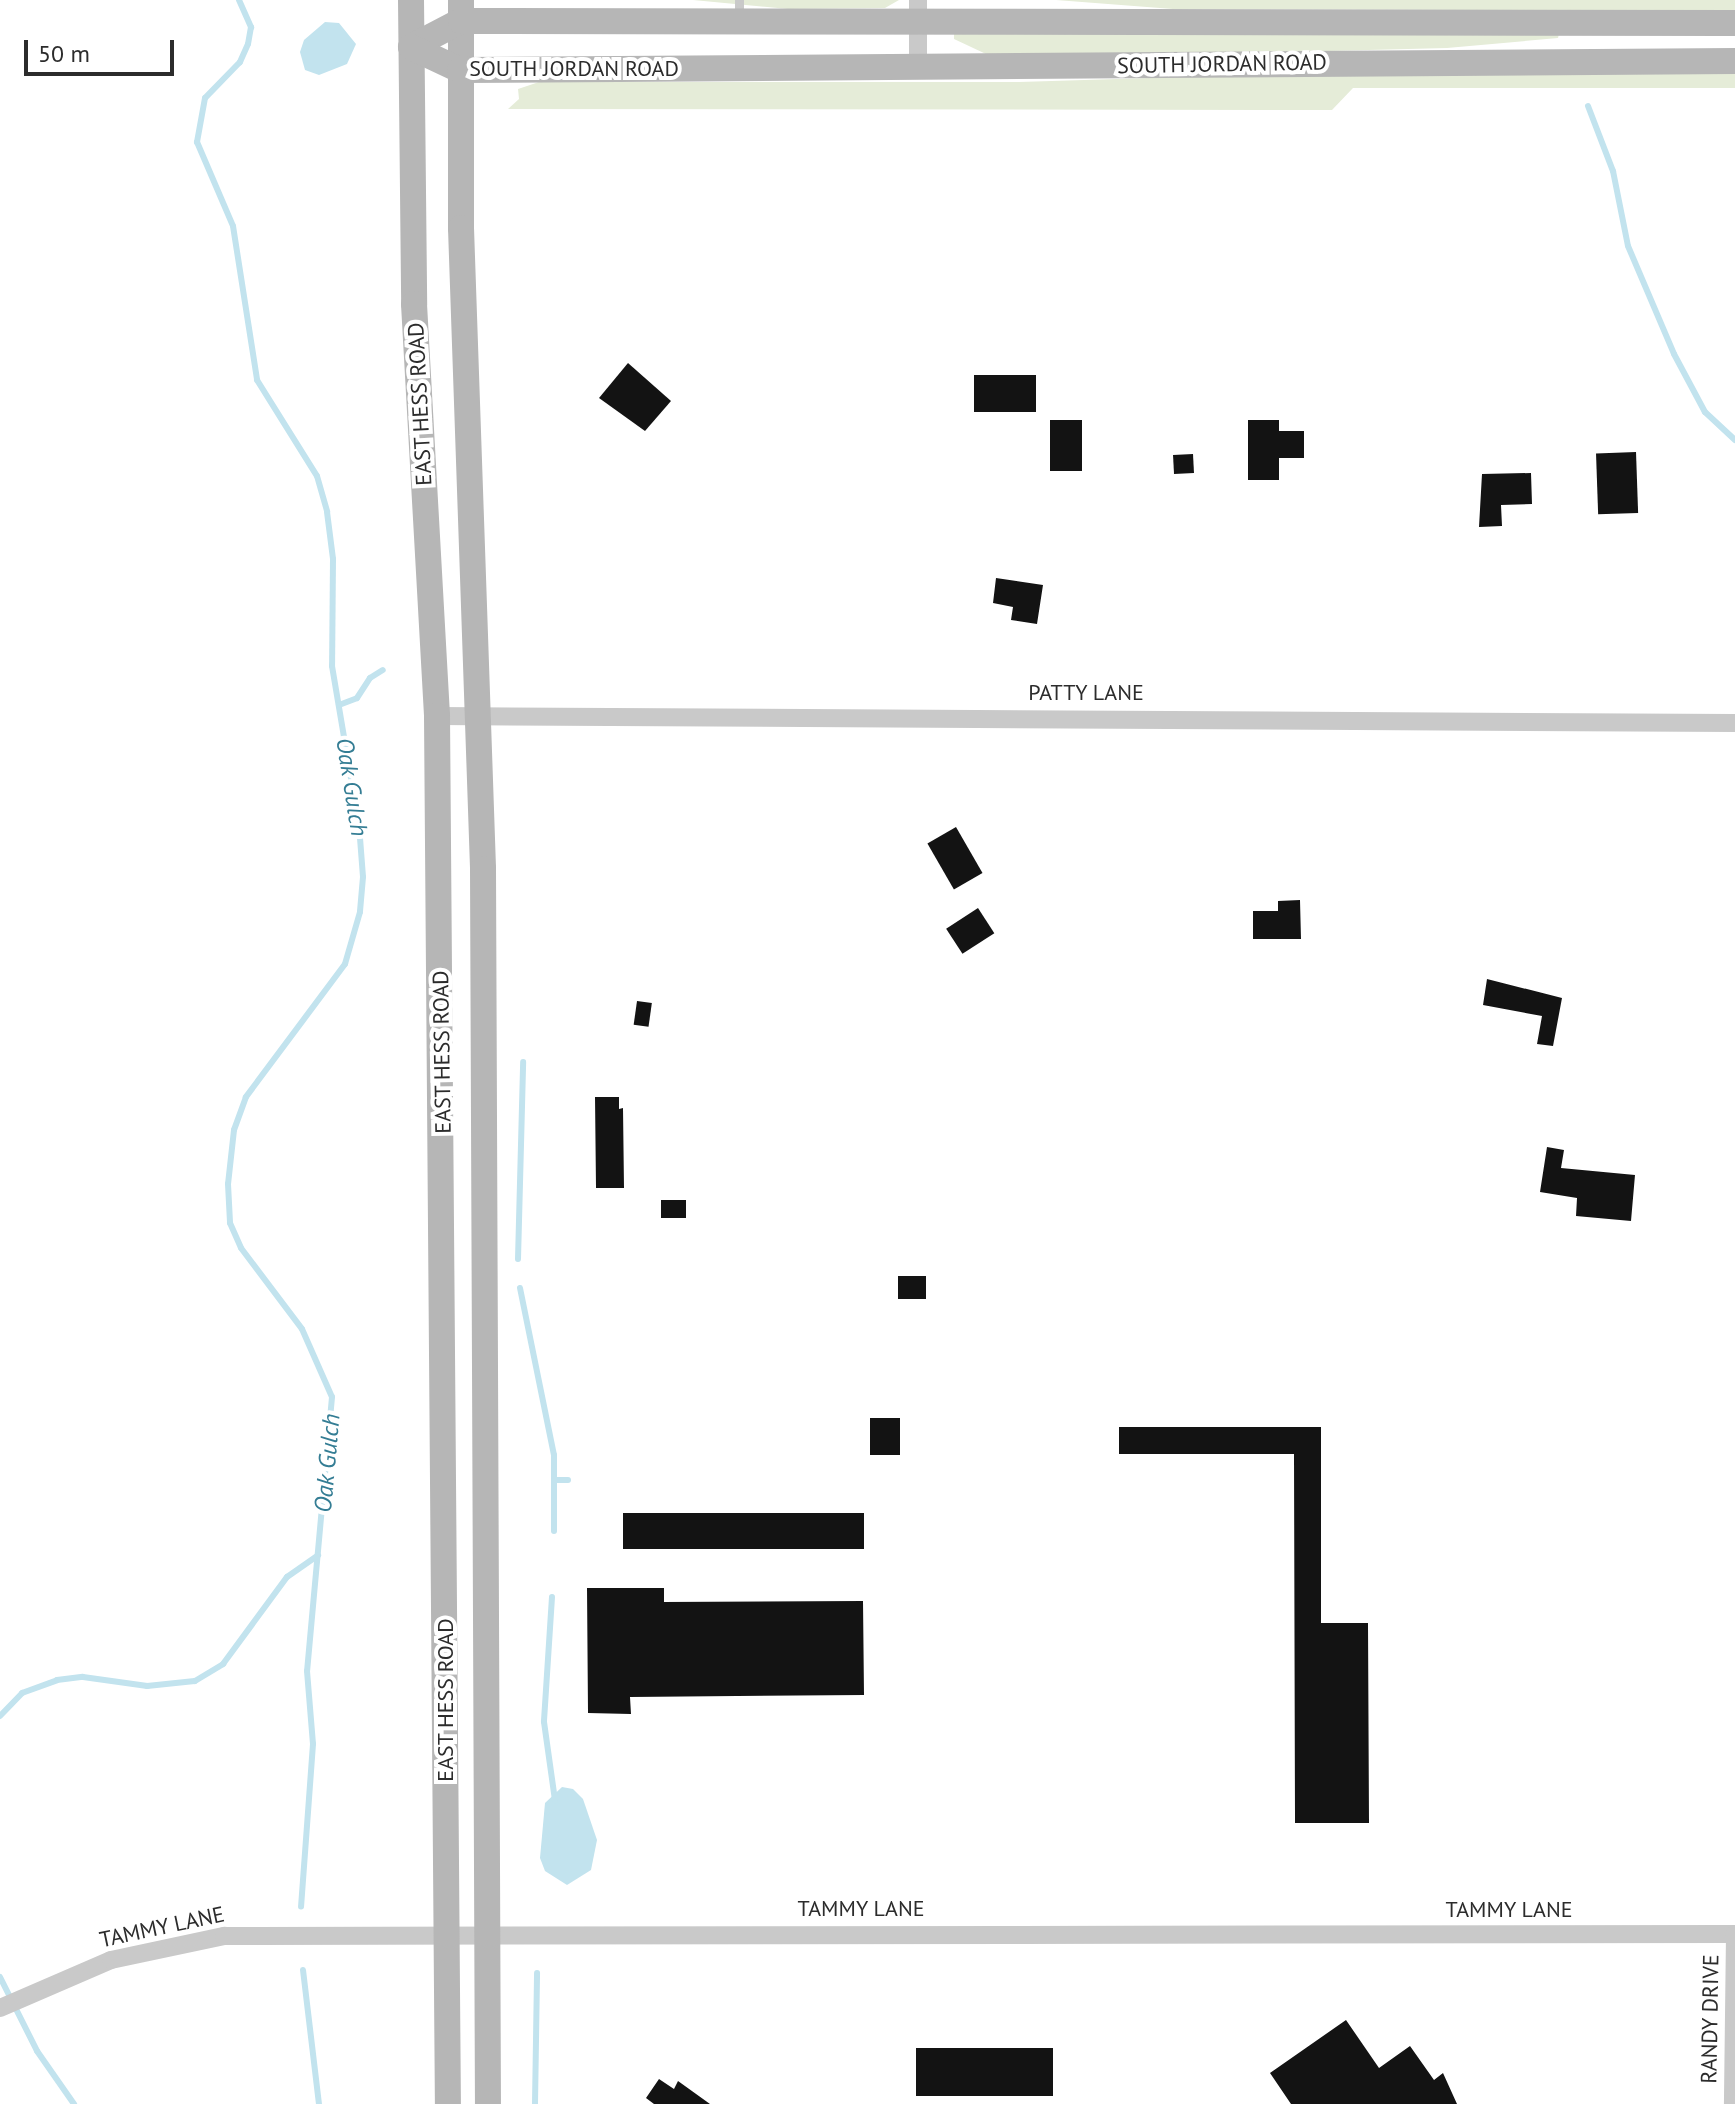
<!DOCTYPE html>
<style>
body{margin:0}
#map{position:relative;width:1735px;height:2104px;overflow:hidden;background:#fff;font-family:"PT Sans",sans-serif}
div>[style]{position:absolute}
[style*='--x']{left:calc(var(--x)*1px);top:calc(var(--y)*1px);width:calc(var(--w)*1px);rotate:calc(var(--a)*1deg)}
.green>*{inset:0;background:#e5ecd8}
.water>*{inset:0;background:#c2e3ee}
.stream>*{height:6px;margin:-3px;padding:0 3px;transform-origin:3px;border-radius:3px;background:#c2e3ee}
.building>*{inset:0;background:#131313;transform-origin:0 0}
.lane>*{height:9px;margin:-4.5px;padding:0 4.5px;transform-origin:4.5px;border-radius:4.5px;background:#c9c9c9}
.street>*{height:18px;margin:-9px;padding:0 9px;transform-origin:9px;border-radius:9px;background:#c9c9c9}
.secondary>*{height:26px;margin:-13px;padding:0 13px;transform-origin:13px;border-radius:13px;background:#b6b6b6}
span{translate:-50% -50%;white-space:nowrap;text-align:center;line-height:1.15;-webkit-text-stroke:8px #fff;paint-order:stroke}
.street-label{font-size:22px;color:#2c2c2c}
.water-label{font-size:24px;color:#347d94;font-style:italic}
.scale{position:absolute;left:24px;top:40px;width:150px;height:36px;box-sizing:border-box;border:4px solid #2c2c2c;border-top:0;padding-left:10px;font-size:24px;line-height:28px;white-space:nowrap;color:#2c2c2c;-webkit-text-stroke:6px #fff;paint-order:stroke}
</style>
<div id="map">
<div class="green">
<div style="clip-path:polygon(693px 0,899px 0,885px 8px,788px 9px)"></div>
<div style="clip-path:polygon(1056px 0,1735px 0,1735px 11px,1173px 9px)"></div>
<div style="clip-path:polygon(954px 33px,1559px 34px,1558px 38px,1447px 48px,1024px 59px,986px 54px,954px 39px)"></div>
<div style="clip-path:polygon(1349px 72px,1735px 73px,1735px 88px,1353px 88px,1332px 110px,508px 109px,519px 99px,518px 89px,539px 82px,1019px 82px)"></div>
</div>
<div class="water">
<div style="clip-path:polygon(325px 22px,339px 23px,356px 44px,347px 64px,319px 75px,305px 70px,300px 52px,304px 40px)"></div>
<div style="clip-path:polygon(562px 1787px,573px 1789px,583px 1799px,597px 1840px,591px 1870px,567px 1885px,545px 1871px,540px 1858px,545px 1803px)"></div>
</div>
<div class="stream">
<div style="--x:239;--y:0;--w:30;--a:66"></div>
<div style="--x:251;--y:27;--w:17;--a:100"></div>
<div style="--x:248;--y:44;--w:20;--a:114"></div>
<div style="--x:240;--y:62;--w:50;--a:134.2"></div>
<div style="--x:205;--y:98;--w:45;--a:100.3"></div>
<div style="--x:197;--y:142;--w:91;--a:66.8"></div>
<div style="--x:233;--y:226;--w:156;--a:81.1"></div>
<div style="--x:257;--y:380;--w:113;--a:58"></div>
<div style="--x:317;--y:476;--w:37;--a:74"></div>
<div style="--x:327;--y:512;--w:47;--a:82.7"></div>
<div style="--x:333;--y:559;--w:107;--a:90.5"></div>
<div style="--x:332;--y:666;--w:161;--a:80.4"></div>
<div style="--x:359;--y:825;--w:52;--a:85.6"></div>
<div style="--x:363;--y:877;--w:35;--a:95"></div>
<div style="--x:360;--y:912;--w:54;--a:106.1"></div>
<div style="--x:345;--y:964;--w:166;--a:126.7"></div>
<div style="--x:246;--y:1097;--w:35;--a:110"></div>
<div style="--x:234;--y:1130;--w:54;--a:96.3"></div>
<div style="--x:228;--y:1184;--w:39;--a:87"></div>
<div style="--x:230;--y:1223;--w:27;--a:66"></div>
<div style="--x:241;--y:1248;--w:101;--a:53"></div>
<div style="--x:302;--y:1329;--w:74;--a:66.2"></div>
<div style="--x:332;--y:1397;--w:275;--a:95.2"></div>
<div style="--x:307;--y:1671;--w:73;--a:85.3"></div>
<div style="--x:313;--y:1744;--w:163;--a:94.2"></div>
<div style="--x:1588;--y:106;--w:70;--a:69"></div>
<div style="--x:1613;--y:171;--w:76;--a:78.7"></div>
<div style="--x:1628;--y:246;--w:117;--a:66.9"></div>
<div style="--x:1674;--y:354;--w:66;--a:61.9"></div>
<div style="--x:1705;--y:412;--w:41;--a:43"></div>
<div style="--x:339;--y:705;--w:19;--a:-21"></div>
<div style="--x:357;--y:698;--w:24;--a:-57"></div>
<div style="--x:370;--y:678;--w:15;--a:-32"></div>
<div style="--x:518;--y:1259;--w:197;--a:-88.5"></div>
<div style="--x:520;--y:1288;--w:170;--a:78.5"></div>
<div style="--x:554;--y:1455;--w:76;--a:90"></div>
<div style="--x:555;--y:1480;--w:13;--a:0"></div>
<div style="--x:552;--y:1597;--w:125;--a:93.7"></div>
<div style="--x:544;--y:1722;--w:79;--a:82"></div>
<div style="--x:0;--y:1716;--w:32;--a:-46"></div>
<div style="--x:22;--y:1693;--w:37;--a:-20"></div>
<div style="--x:57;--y:1680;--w:26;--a:-7"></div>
<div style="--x:83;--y:1677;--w:65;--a:8"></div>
<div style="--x:147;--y:1686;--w:48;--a:-5.9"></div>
<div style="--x:195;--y:1681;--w:33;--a:-31"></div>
<div style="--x:223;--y:1664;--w:108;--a:-53.7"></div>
<div style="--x:287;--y:1577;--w:38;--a:-35"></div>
<div style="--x:303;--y:1970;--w:135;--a:83.2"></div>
<div style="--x:0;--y:1977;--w:83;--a:63.4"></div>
<div style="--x:37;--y:2051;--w:65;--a:55.1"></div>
<div style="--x:535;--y:2104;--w:131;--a:-89.1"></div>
</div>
<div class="building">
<div style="clip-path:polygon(628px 363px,671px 401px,645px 431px,599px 398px)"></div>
<div style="left:974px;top:375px;width:62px;height:37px"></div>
<div style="left:1050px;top:420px;width:32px;height:51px"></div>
<div style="clip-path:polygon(1248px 420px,1279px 420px,1279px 431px,1304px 431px,1304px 458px,1279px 458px,1279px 480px,1248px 480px)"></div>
<div style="left:1636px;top:452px;width:61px;height:40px;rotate:88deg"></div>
<div style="left:1193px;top:454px;width:19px;height:20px;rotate:87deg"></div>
<div style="clip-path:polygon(1531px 473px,1532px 504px,1501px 505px,1502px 526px,1479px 527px,1482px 474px)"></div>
<div style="clip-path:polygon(996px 578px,1043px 585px,1037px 624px,1011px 620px,1013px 607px,993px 603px)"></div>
<div style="left:956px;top:827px;width:53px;height:33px;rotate:60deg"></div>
<div style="clip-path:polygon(1300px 900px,1301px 939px,1253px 939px,1253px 911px,1278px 911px,1278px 901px)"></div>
<div style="left:978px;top:908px;width:30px;height:38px;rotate:57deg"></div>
<div style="clip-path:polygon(1487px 979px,1562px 998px,1553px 1046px,1537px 1044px,1542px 1016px,1483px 1005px)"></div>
<div style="left:637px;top:1001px;width:15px;height:24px;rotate:8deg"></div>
<div style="clip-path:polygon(595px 1097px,619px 1097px,619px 1109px,623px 1108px,624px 1188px,596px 1188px)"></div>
<div style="clip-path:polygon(1547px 1147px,1564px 1150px,1561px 1168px,1635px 1175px,1631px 1221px,1576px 1216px,1577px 1198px,1540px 1192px)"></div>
<div style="left:686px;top:1200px;width:18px;height:25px;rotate:90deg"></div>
<div style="left:898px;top:1276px;width:28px;height:23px"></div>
<div style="left:900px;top:1418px;width:37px;height:30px;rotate:90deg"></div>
<div style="clip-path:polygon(1119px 1427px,1321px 1427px,1321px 1623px,1368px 1623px,1369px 1823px,1295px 1823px,1294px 1454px,1119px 1454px)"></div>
<div style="left:623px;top:1513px;width:241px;height:36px"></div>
<div style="clip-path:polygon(587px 1588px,664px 1588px,664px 1602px,863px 1601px,864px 1695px,630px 1697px,631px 1714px,588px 1713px)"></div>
<div style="clip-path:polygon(1346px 2020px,1379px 2068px,1410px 2046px,1434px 2080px,1443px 2073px,1457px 2104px,1291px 2104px,1270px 2073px)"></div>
<div style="left:1053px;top:2048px;width:48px;height:137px;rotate:90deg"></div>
<div style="clip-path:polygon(659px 2079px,674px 2089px,678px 2081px,710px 2104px,654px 2104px,646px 2098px)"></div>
</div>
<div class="lane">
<div style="--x:739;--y:0;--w:21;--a:90"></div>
</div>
<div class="street">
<div style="--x:918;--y:70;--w:70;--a:-90"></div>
<div style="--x:437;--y:716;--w:1298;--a:0.31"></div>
<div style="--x:0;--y:2008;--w:121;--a:-23.4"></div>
<div style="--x:111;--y:1960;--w:116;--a:-12"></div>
<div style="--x:224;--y:1936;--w:1511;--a:-0.08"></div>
<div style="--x:1735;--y:1934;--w:170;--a:90.7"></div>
</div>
<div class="secondary">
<div style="--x:411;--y:0;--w:304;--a:89.4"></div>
<div style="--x:414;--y:304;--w:413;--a:86.8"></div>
<div style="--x:437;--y:716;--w:1388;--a:89.55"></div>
<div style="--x:461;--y:0;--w:228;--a:90"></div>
<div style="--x:461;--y:228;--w:641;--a:88.03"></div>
<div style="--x:483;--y:869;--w:1235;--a:89.77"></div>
<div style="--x:411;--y:47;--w:56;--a:-27.5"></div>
<div style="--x:461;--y:21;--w:1274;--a:0.09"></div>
<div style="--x:411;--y:47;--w:54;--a:25.1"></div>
<div style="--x:460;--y:70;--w:1275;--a:-0.4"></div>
</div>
<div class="street-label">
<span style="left:1222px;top:64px;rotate:-1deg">SOUTH JORDAN ROAD</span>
<span style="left:574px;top:69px">SOUTH JORDAN ROAD</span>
<span style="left:420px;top:404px;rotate:-93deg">EAST HESS ROAD</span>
<span style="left:1086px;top:693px">PATTY LANE</span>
<span style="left:442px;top:1052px;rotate:-91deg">EAST HESS ROAD</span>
<span style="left:446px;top:1700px;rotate:-90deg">EAST HESS ROAD</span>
<span style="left:861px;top:1909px">TAMMY LANE</span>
<span style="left:1509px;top:1910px">TAMMY LANE</span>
<span style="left:162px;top:1927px;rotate:-12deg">TAMMY LANE</span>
<span style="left:1710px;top:2019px;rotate:-89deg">RANDY DRIVE</span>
</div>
<div class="water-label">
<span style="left:352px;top:787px;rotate:81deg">Oak Gulch</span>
<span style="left:327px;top:1463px;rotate:-85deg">Oak Gulch</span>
</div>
<div class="scale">50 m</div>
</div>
